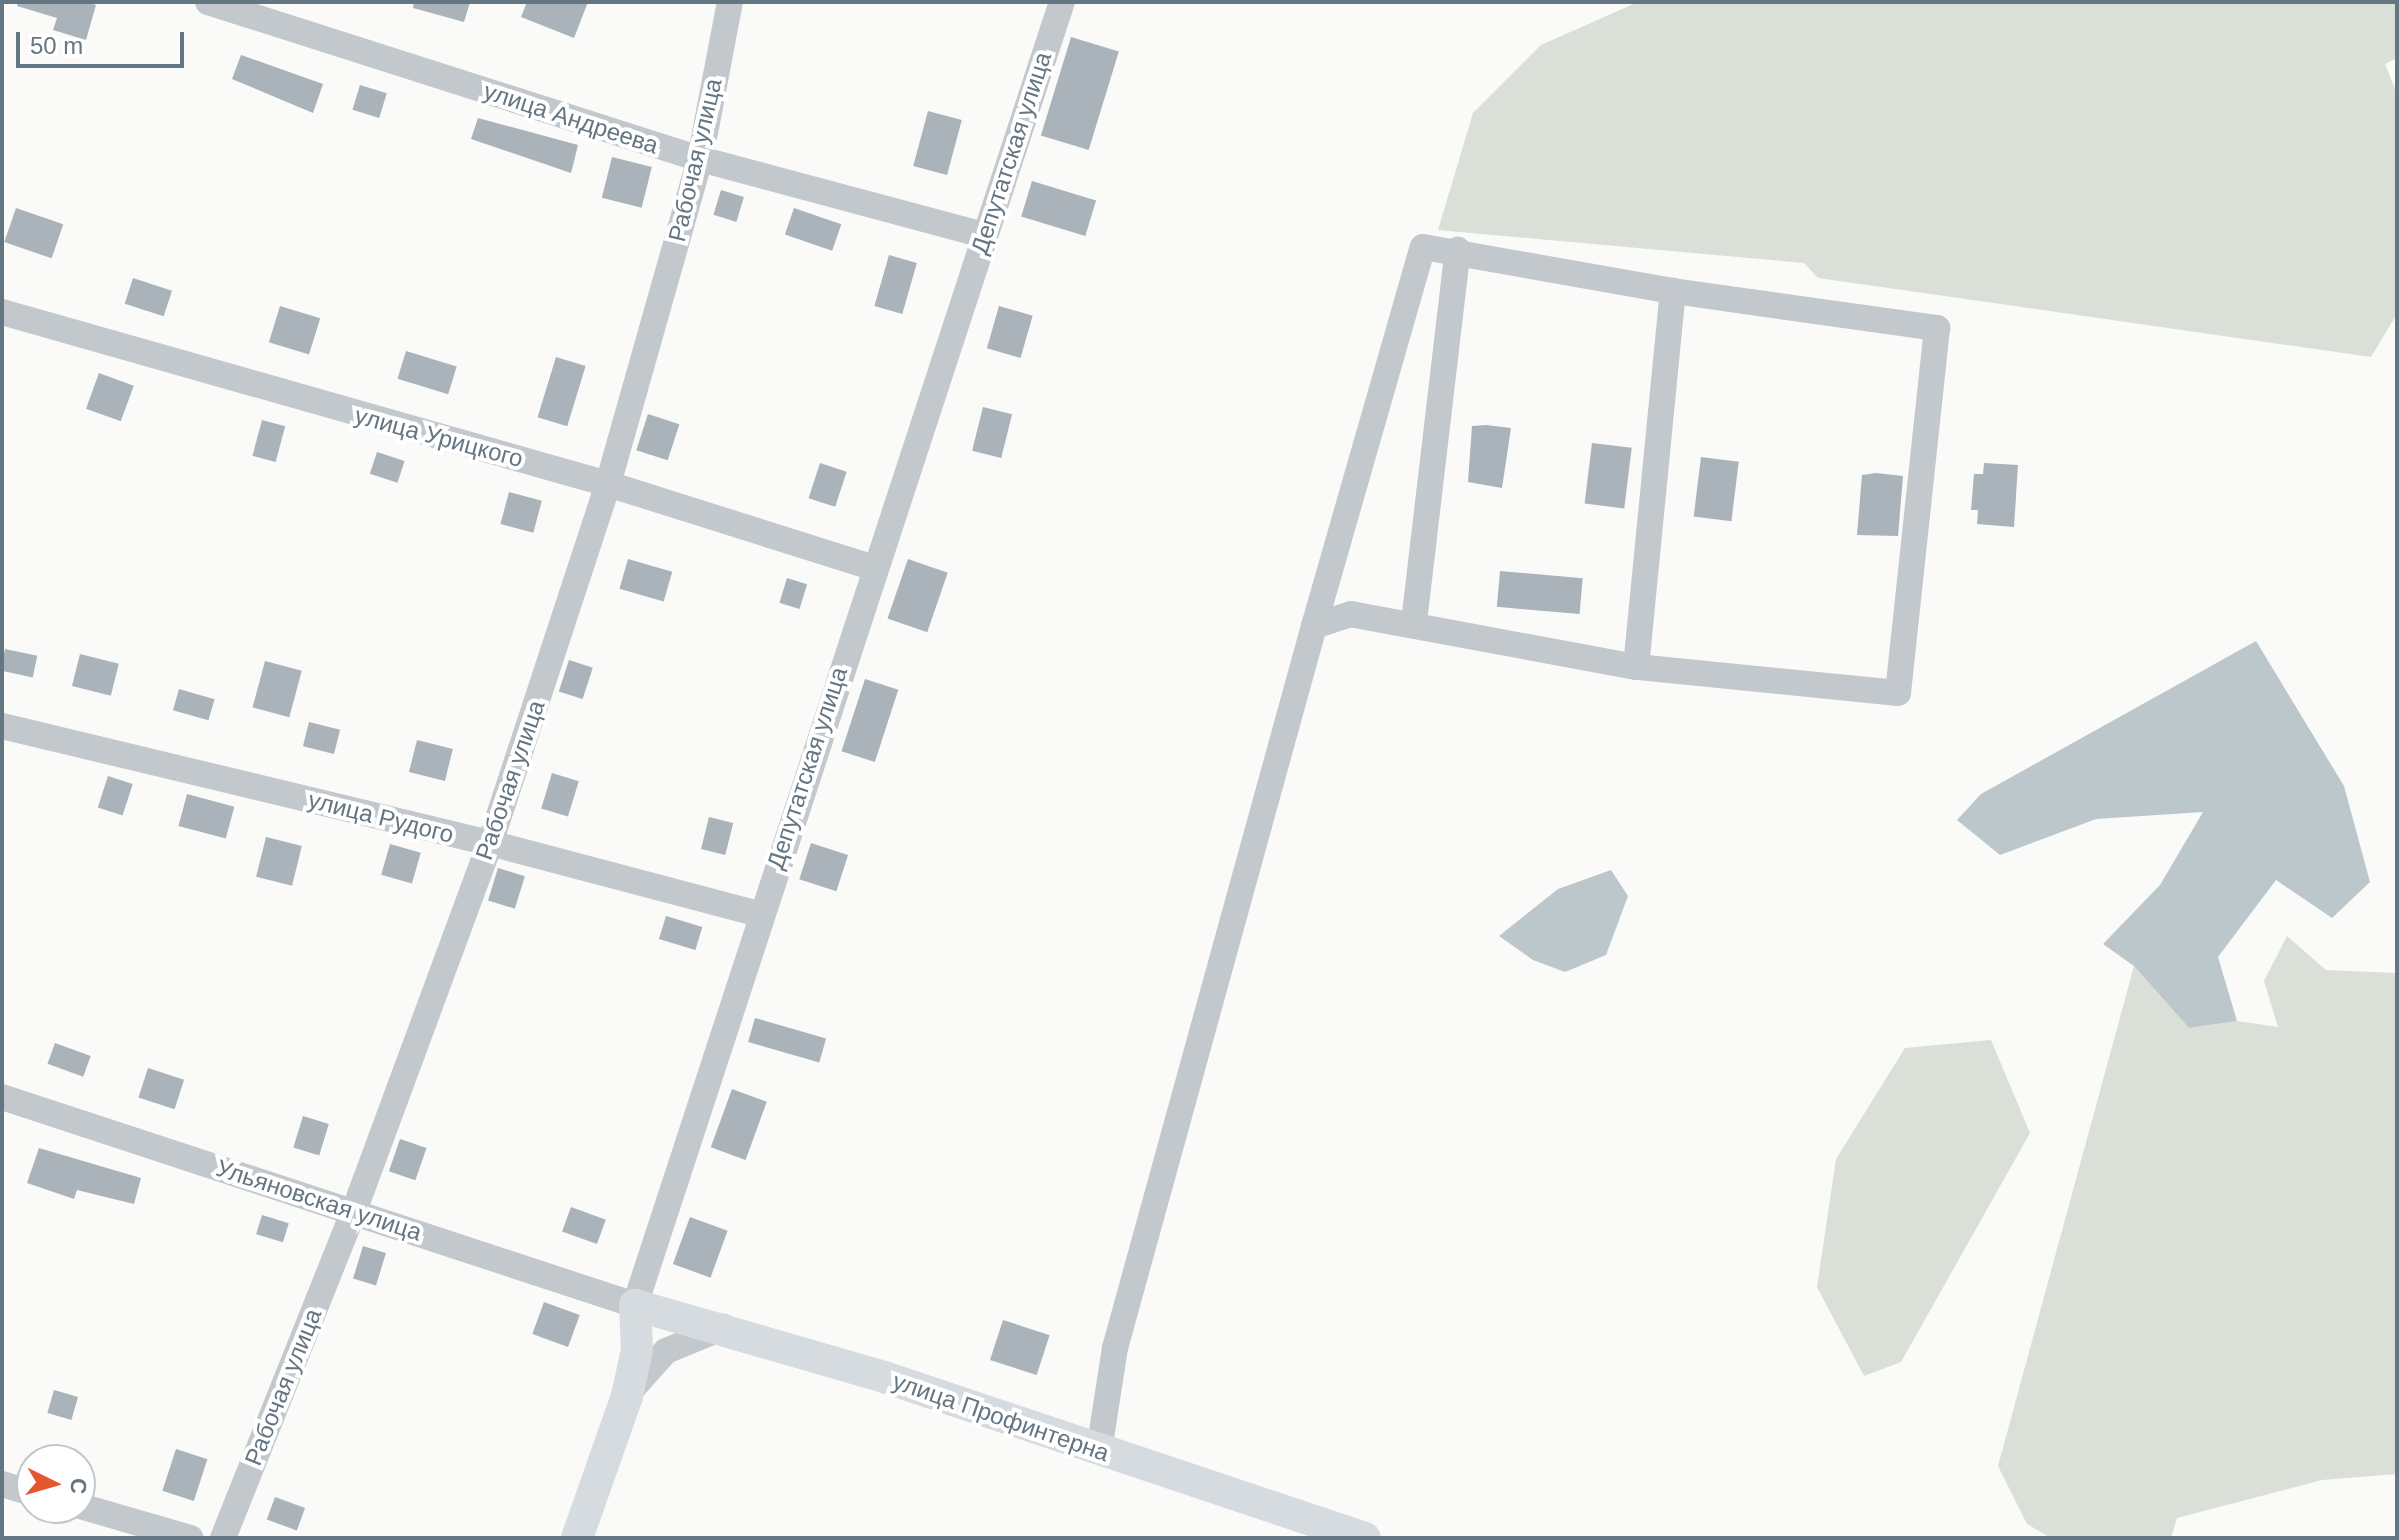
<!DOCTYPE html>
<meta charset="utf-8">
<style>
body{margin:0}
#map{position:relative;width:2399px;height:1540px;overflow:hidden;background:#fafaf8;font-family:Helvetica,sans-serif}
div>[style]{position:absolute}
[style*='--x']{left:calc(var(--x)*1px);top:calc(var(--y)*1px);width:calc(var(--w)*1px);rotate:calc(var(--a)*1deg)}
.green>*{inset:0;background:#dadfd7}
.water>*{inset:0;background:#bbc7cb}
.building>*{inset:0;background:#aab3b9;transform-origin:0 0}
.minor>*{height:26px;margin:-13px;padding:0 13px;transform-origin:13px;border-radius:13px;background:#c3c8cc}
.major>*{height:32px;margin:-16px;padding:0 16px;transform-origin:16px;border-radius:16px;background:#d6dbdf}
span{translate:-50% -50%;white-space:nowrap;text-align:center;line-height:1.15;-webkit-text-stroke:8px #fff;paint-order:stroke}
.street-label{font-size:24px;color:#657683}
.frame{position:absolute;inset:0;border:4px solid #657683;pointer-events:none}
.north{position:absolute;left:16px;top:1444px;width:80px;height:80px;box-sizing:border-box;background:#fff;border:2px solid #c1c8cd;border-radius:50%;rotate:95deg;font-size:22px;font-weight:700;line-height:32px;text-align:center;color:#657683}
.north::after{content:'';display:block;margin:auto;width:28px;height:36px;background:#e4572e;clip-path:polygon(50% 0,100% 100%,50% 72%,0 100%)}
.scale{position:absolute;left:16px;top:32px;width:168px;height:36px;box-sizing:border-box;border:4px solid #657683;border-top:0;padding-left:10px;font-size:24px;line-height:28px;white-space:nowrap;color:#657683;-webkit-text-stroke:6px #fff;paint-order:stroke}
</style>
<div id="map">
<div class="green">
<div style="clip-path:polygon(1638px 2px,2397px 2px,2397px 58px,2385px 64px,2397px 94px,2397px 314px,2371px 357px,1818px 278px,1804px 263px,1438px 230px,1473px 113px,1541px 45px)"></div>
<div style="clip-path:polygon(2287px 936px,2326px 970px,2397px 973px,2397px 1474px,2322px 1480px,2177px 1518px,2171px 1538px,2051px 1538px,2027px 1524px,1998px 1466px,2134px 966px,2189px 1028px,2237px 1021px,2278px 1027px,2264px 981px)"></div>
<div style="clip-path:polygon(1991px 1040px,2030px 1133px,1901px 1362px,1864px 1376px,1817px 1287px,1836px 1159px,1905px 1048px)"></div>
</div>
<div class="water">
<div style="clip-path:polygon(2256px 641px,2344px 786px,2370px 882px,2332px 918px,2276px 880px,2218px 957px,2237px 1021px,2189px 1028px,2134px 966px,2103px 944px,2160px 885px,2203px 812px,2096px 819px,2000px 855px,1957px 820px,1981px 794px)"></div>
<div style="clip-path:polygon(1611px 870px,1628px 896px,1606px 955px,1565px 972px,1533px 960px,1499px 936px,1558px 889px)"></div>
</div>
<div class="building">
<div style="clip-path:polygon(18px 2px,87px 2px,96px 5px,86px 40px,53px 30px,57px 18px,17px 6px)"></div>
<div style="clip-path:polygon(414px 2px,470px 2px,464px 22px,413px 8px)"></div>
<div style="clip-path:polygon(527px 2px,588px 2px,574px 38px,521px 17px)"></div>
<div style="left:1071px;top:37px;width:50px;height:103px;rotate:17deg"></div>
<div style="clip-path:polygon(241px 55px,323px 84px,313px 113px,232px 79px)"></div>
<div style="left:360px;top:85px;width:28px;height:26px;rotate:17deg"></div>
<div style="left:928px;top:111px;width:35px;height:57px;rotate:15deg"></div>
<div style="clip-path:polygon(478px 118px,578px 145px,571px 173px,471px 139px)"></div>
<div style="left:612px;top:157px;width:41px;height:42px;rotate:14deg"></div>
<div style="left:1032px;top:181px;width:67px;height:37px;rotate:17deg"></div>
<div style="left:721px;top:190px;width:24px;height:26px;rotate:17deg"></div>
<div style="left:16px;top:208px;width:50px;height:36px;rotate:19deg"></div>
<div style="left:794px;top:208px;width:50px;height:28px;rotate:19deg"></div>
<div style="left:889px;top:255px;width:29px;height:53px;rotate:16deg"></div>
<div style="left:133px;top:278px;width:41px;height:27px;rotate:18deg"></div>
<div style="left:280px;top:306px;width:42px;height:38px;rotate:17deg"></div>
<div style="left:999px;top:306px;width:35px;height:44px;rotate:16deg"></div>
<div style="left:406px;top:351px;width:53px;height:29px;rotate:17deg"></div>
<div style="left:556px;top:357px;width:31px;height:63px;rotate:17deg"></div>
<div style="left:99px;top:373px;width:37px;height:38px;rotate:20deg"></div>
<div style="left:983px;top:407px;width:30px;height:45px;rotate:14deg"></div>
<div style="left:648px;top:414px;width:33px;height:38px;rotate:18deg"></div>
<div style="left:262px;top:420px;width:24px;height:37px;rotate:15deg"></div>
<div style="clip-path:polygon(1486px 425px,1511px 428px,1502px 488px,1468px 482px,1472px 426px)"></div>
<div style="left:1592px;top:443px;width:40px;height:61px;rotate:7deg"></div>
<div style="left:377px;top:452px;width:29px;height:23px;rotate:18deg"></div>
<div style="left:1701px;top:457px;width:38px;height:60px;rotate:7deg"></div>
<div style="left:820px;top:463px;width:28px;height:37px;rotate:18deg"></div>
<div style="clip-path:polygon(1984px 463px,2018px 465px,2014px 527px,1977px 524px,1978px 510px,1971px 510px,1974px 474px,1983px 474px)"></div>
<div style="clip-path:polygon(1876px 473px,1903px 476px,1898px 536px,1857px 535px,1862px 475px)"></div>
<div style="left:509px;top:492px;width:34px;height:33px;rotate:15deg"></div>
<div style="left:628px;top:559px;width:46px;height:31px;rotate:16deg"></div>
<div style="left:908px;top:559px;width:42px;height:63px;rotate:19deg"></div>
<div style="left:1500px;top:571px;width:83px;height:36px;rotate:5deg"></div>
<div style="left:787px;top:578px;width:21px;height:26px;rotate:17deg"></div>
<div style="left:5px;top:649px;width:33px;height:22px;rotate:12deg"></div>
<div style="left:80px;top:654px;width:40px;height:33px;rotate:14deg"></div>
<div style="left:569px;top:660px;width:25px;height:33px;rotate:18deg"></div>
<div style="left:265px;top:661px;width:38px;height:48px;rotate:15deg"></div>
<div style="left:865px;top:679px;width:35px;height:76px;rotate:18deg"></div>
<div style="left:179px;top:689px;width:37px;height:22px;rotate:16deg"></div>
<div style="left:309px;top:722px;width:32px;height:25px;rotate:14deg"></div>
<div style="left:417px;top:740px;width:37px;height:33px;rotate:14deg"></div>
<div style="left:552px;top:773px;width:28px;height:37px;rotate:17deg"></div>
<div style="left:108px;top:776px;width:26px;height:33px;rotate:18deg"></div>
<div style="left:187px;top:794px;width:49px;height:33px;rotate:15deg"></div>
<div style="left:709px;top:817px;width:25px;height:33px;rotate:14deg"></div>
<div style="left:266px;top:837px;width:37px;height:41px;rotate:14deg"></div>
<div style="left:811px;top:843px;width:39px;height:38px;rotate:18deg"></div>
<div style="left:390px;top:844px;width:32px;height:32px;rotate:16deg"></div>
<div style="left:498px;top:868px;width:28px;height:34px;rotate:17deg"></div>
<div style="left:666px;top:916px;width:38px;height:24px;rotate:17deg"></div>
<div style="left:755px;top:1018px;width:74px;height:25px;rotate:16deg"></div>
<div style="left:55px;top:1043px;width:38px;height:22px;rotate:20deg"></div>
<div style="left:148px;top:1068px;width:38px;height:31px;rotate:18deg"></div>
<div style="left:732px;top:1089px;width:37px;height:62px;rotate:20deg"></div>
<div style="left:303px;top:1116px;width:27px;height:33px;rotate:17deg"></div>
<div style="left:400px;top:1139px;width:28px;height:34px;rotate:19deg"></div>
<div style="clip-path:polygon(39px 1148px,141px 1178px,134px 1204px,77px 1190px,74px 1199px,27px 1183px)"></div>
<div style="left:571px;top:1207px;width:37px;height:26px;rotate:20deg"></div>
<div style="left:262px;top:1215px;width:28px;height:20px;rotate:17deg"></div>
<div style="left:690px;top:1217px;width:40px;height:50px;rotate:20deg"></div>
<div style="left:363px;top:1246px;width:24px;height:34px;rotate:17deg"></div>
<div style="left:544px;top:1302px;width:38px;height:34px;rotate:20deg"></div>
<div style="left:1003px;top:1320px;width:49px;height:42px;rotate:18deg"></div>
<div style="left:54px;top:1390px;width:25px;height:24px;rotate:16deg"></div>
<div style="left:176px;top:1449px;width:33px;height:44px;rotate:18deg"></div>
<div style="left:275px;top:1497px;width:32px;height:24px;rotate:20deg"></div>
</div>
<div class="minor">
<div style="--x:208;--y:2;--w:516;--a:17.7"></div>
<div style="--x:700;--y:159;--w:294;--a:15"></div>
<div style="--x:2;--y:312;--w:630;--a:15.85"></div>
<div style="--x:608;--y:484;--w:279;--a:17.5"></div>
<div style="--x:1414;--y:622;--w:375;--a:-83.3"></div>
<div style="--x:1636;--y:667;--w:378;--a:-84.4"></div>
<div style="--x:2;--y:726;--w:502;--a:13.48"></div>
<div style="--x:490;--y:843;--w:278;--a:14.8"></div>
<div style="--x:2;--y:1097;--w:666;--a:18.19"></div>
<div style="--x:635;--y:1305;--w:1371;--a:-71.86"></div>
<div style="--x:631;--y:1390;--w:52;--a:-48.1"></div>
<div style="--x:666;--y:1351;--w:63;--a:-22.5"></div>
<div style="--x:1099;--y:1451;--w:104;--a:-81.2"></div>
<div style="--x:1115;--y:1348;--w:749;--a:-74.59"></div>
<div style="--x:1314;--y:626;--w:394;--a:-74"></div>
<div style="--x:1423;--y:247;--w:254;--a:10"></div>
<div style="--x:1673;--y:291;--w:267;--a:8"></div>
<div style="--x:1937;--y:328;--w:367;--a:96.1"></div>
<div style="--x:1898;--y:693;--w:263;--a:-174.3"></div>
<div style="--x:1636;--y:667;--w:290;--a:-169.5"></div>
<div style="--x:1351;--y:614;--w:39;--a:162"></div>
<div style="--x:2;--y:1484;--w:31;--a:17"></div>
<div style="--x:80;--y:1506;--w:115;--a:16.2"></div>
<div style="--x:223;--y:1538;--w:352;--a:-68.2"></div>
<div style="--x:354;--y:1211;--w:392;--a:-69.7"></div>
<div style="--x:490;--y:843;--w:378;--a:-71.8"></div>
<div style="--x:608;--y:484;--w:338;--a:-74.2"></div>
<div style="--x:700;--y:159;--w:160;--a:-79.2"></div>
</div>
<div class="major">
<div style="--x:577;--y:1538;--w:151;--a:-70.6"></div>
<div style="--x:627;--y:1396;--w:47;--a:-77.7"></div>
<div style="--x:637;--y:1350;--w:45;--a:-92.5"></div>
<div style="--x:635;--y:1305;--w:259;--a:16.1"></div>
<div style="--x:884;--y:1377;--w:507;--a:18.51"></div>
</div>
<div class="street-label">
<span style="left:571px;top:118px;rotate:18deg">улица Андреева</span>
<span style="left:1011px;top:153px;rotate:-72deg">Депутатская улица</span>
<span style="left:695px;top:160px;rotate:-77deg">Рабочая улица</span>
<span style="left:439px;top:437px;rotate:15deg">улица Урицкого</span>
<span style="left:807px;top:768px;rotate:-72deg">Депутатская улица</span>
<span style="left:510px;top:780px;rotate:-71deg">Рабочая улица</span>
<span style="left:381px;top:817px;rotate:14deg">улица Рудого</span>
<span style="left:319px;top:1200px;rotate:18deg">Ульяновская улица</span>
<span style="left:283px;top:1387px;rotate:-68deg">Рабочая улица</span>
<span style="left:1001px;top:1417px;rotate:19deg">улица Профинтерна</span>
</div>
<div class="frame"></div>
<div class="north">С</div>
<div class="scale">50 m</div>
</div>
